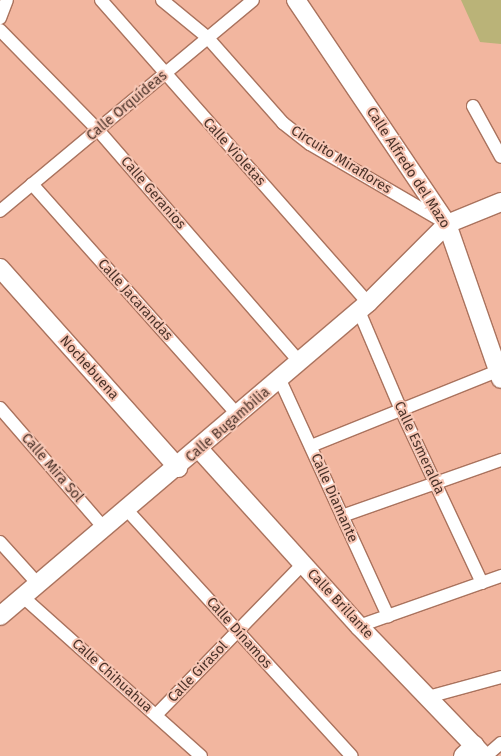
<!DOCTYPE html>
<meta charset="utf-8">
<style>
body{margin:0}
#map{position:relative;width:501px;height:756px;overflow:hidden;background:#f2b69f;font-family:"Fira Sans",sans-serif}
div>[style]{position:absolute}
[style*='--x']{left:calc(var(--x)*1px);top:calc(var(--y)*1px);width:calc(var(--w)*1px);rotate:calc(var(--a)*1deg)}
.green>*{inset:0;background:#bab378}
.roads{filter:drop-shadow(1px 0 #aa735e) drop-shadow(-1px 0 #aa735e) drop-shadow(0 1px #aa735e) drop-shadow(0 -1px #aa735e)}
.street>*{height:12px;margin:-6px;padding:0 6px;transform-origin:6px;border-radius:6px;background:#fff}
.secondary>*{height:18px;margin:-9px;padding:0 9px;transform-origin:9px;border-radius:9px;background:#fff}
span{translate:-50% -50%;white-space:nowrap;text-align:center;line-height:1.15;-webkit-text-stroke:4px #f7c6b4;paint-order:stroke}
.street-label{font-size:14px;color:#4a3229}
</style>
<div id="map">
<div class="green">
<div style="clip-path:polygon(461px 0,501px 0,501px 44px,480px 42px)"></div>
</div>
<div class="roads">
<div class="street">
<div style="--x:101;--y:0;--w:404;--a:48.6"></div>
<div style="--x:162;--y:0;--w:58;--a:39.4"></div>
<div style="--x:207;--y:37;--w:115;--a:48.5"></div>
<div style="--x:283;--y:123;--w:34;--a:38"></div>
<div style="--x:310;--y:144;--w:155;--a:30.2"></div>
<div style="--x:0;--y:18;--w:19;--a:-69"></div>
<div style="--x:0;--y:30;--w:140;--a:45.6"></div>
<div style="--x:98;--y:130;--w:308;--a:49"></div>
<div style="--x:473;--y:106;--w:58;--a:61.2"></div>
<div style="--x:32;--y:184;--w:310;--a:48.3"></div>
<div style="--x:0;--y:211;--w:329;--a:-39.8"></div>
<div style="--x:359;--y:311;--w:108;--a:67"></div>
<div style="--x:401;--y:410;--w:191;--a:64.9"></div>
<div style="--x:280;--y:380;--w:260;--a:65.4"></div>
<div style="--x:0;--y:408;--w:159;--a:49.1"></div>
<div style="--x:311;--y:446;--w:201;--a:-21.9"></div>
<div style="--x:127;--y:510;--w:333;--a:47.6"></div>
<div style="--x:342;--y:516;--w:169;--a:-19.4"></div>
<div style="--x:0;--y:542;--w:55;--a:47.9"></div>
<div style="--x:22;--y:596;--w:240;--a:41.8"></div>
<div style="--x:359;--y:626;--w:151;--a:-19.4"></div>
<div style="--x:428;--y:697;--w:76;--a:-15.3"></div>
<div style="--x:156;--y:715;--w:211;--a:-45.8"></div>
<div style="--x:486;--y:756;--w:20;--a:-41"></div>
</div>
<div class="secondary">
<div style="--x:296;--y:0;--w:270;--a:56"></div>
<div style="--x:447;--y:224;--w:164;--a:70.8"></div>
<div style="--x:0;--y:268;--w:268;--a:48.3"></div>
<div style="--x:199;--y:449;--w:239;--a:47.9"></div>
<div style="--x:359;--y:626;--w:180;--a:46.1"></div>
<div style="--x:0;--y:616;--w:483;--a:-40.4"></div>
<div style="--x:368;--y:303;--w:112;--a:-45"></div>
<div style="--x:447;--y:224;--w:58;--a:-22.2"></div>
<div style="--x:463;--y:756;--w:16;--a:-43"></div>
</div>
</div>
<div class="street-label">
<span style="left:127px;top:106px;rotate:-40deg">Calle Orquídeas</span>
<span style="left:234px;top:152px;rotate:48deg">Calle Violetas</span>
<span style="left:341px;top:160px;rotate:32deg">Circuito Miraflores</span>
<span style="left:408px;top:168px;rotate:57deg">Calle Alfredo del Mazo</span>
<span style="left:153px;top:193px;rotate:49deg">Calle Geranios</span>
<span style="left:135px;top:300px;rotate:48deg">Calle Jacarandas</span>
<span style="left:89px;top:368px;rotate:48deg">Nochebuena</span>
<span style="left:228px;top:425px;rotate:-41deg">Calle Bugambilia</span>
<span style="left:419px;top:448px;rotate:65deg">Calle Esmeralda</span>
<span style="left:52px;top:468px;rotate:49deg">Calle Mira Sol</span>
<span style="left:334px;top:498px;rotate:66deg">Calle Diamante</span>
<span style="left:340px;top:604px;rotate:47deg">Calle Brillante</span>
<span style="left:239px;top:633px;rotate:48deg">Calle Dínamos</span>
<span style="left:198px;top:672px;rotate:-46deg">Calle Girasol</span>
<span style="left:112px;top:676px;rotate:42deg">Calle Chihuahua</span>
</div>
</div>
